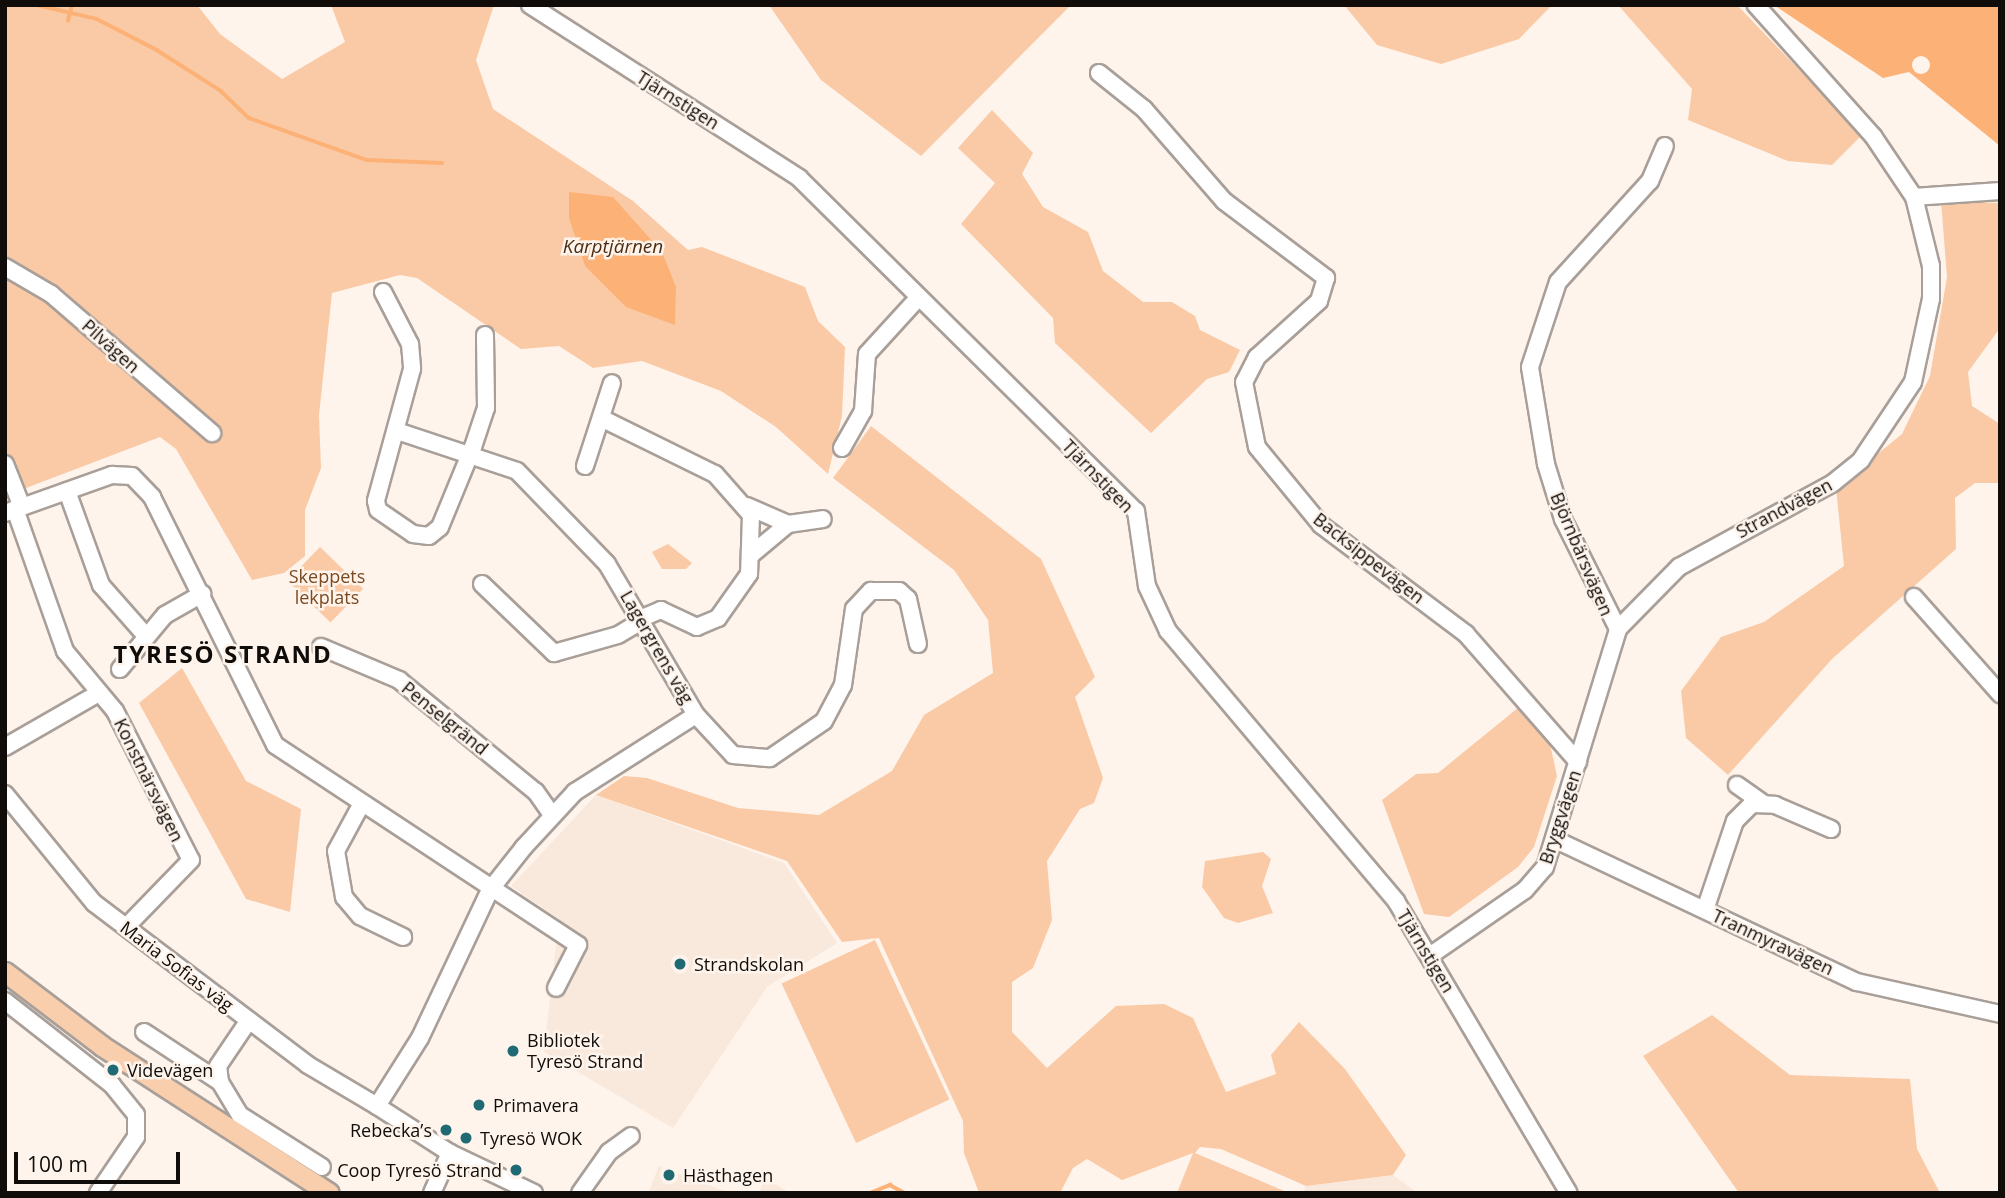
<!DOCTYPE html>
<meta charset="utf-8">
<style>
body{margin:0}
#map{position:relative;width:2005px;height:1198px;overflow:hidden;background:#fef4ec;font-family:"Open Sans",sans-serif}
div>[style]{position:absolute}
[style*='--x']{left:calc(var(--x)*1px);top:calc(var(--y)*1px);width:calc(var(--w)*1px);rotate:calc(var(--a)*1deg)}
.built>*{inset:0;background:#f9e8dc}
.green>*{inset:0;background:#facaa6;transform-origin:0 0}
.water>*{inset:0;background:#fcb176}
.pier>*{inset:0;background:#fef4ec}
.round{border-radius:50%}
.stream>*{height:3.5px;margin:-1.75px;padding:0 1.75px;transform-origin:1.75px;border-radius:1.75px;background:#fcb176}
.roads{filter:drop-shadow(2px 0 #a99f99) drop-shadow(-2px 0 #a99f99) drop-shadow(0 2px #a99f99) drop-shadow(0 -2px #a99f99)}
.minor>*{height:16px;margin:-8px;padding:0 8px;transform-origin:8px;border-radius:8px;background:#fff}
.major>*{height:19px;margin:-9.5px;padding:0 9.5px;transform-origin:9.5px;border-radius:9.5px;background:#f8cead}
.dots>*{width:19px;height:19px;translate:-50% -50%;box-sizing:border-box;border:4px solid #fef4ec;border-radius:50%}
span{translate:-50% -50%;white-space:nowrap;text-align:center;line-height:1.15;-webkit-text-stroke:5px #fef4ec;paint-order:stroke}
.street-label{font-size:18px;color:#0f0c0a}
.park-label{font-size:18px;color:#7a491f}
.poi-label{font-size:18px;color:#0f0c0a}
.left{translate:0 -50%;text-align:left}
.right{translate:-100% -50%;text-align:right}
.water-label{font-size:19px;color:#4b2d14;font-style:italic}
.district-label{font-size:24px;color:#0f0c0a;font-weight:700;letter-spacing:2px}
.frame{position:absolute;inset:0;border:7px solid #0f0c0a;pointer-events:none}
.scale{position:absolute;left:14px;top:1152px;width:166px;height:32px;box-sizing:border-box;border:4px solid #0f0c0a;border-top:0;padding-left:9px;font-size:21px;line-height:24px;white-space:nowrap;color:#0f0c0a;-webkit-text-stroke:5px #fef4ec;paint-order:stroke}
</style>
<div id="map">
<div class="built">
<div style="clip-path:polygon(596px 795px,784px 863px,837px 943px,767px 987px,673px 1128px,544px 1052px,559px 919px,511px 886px)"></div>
<div style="clip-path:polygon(659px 1166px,708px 1185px,731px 1193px,648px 1193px)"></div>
<div style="clip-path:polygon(1393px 1175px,1418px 1193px,1303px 1193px,1306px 1186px)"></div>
<div style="clip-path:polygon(765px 1178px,790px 1193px,759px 1193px)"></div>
</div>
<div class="green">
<div style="clip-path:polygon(5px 5px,197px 5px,220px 34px,282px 79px,345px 42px,331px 5px,494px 5px,476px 60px,493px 109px,633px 201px,688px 250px,702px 247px,805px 287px,818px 321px,845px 347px,842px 416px,828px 474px,776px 427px,721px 391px,642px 361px,593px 368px,559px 346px,521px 349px,417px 278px,400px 275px,332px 293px,319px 415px,321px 468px,305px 510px,305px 556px,284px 573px,252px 580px,176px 449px,160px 437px,5px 496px)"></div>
<div style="clip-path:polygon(769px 5px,1071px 5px,921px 156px,821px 80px)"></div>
<div style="clip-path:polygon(1344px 5px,1552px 5px,1519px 39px,1441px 64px,1377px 45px)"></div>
<div style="clip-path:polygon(1618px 5px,1737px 5px,1862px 135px,1832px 165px,1788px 161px,1688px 120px,1692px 89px)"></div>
<div style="clip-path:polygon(992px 110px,1033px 153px,1022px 174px,1043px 207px,1088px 232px,1103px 271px,1143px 302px,1172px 302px,1195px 316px,1200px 330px,1240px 350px,1229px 372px,1207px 379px,1151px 433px,1055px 343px,1053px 318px,961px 224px,995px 183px,958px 148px)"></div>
<div style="clip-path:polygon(1941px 201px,2000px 203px,2000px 328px,1968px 372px,1972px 406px,2000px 424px,2000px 483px,1975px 483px,1955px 498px,1956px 549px,1832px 659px,1728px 775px,1686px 738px,1681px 691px,1721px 637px,1764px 622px,1844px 566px,1836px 488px,1902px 434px,1930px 376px,1947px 277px)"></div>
<div style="clip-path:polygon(871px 426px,1041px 559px,1095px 677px,1075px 697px,1103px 778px,1094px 803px,1080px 809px,1047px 861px,1052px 920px,1033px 968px,1012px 982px,1012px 1032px,1047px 1068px,1116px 1006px,1164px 1004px,1193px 1018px,1226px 1092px,1276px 1074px,1271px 1055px,1299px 1022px,1345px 1069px,1406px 1155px,1393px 1175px,1306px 1186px,1221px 1149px,1200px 1147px,1195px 1153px,1289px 1193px,1177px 1193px,1193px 1153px,1122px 1180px,1087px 1159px,1073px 1168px,1060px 1193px,979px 1193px,964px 1153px,963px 1121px,879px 938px,842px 942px,787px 861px,596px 795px,624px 776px,647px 778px,738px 808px,819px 815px,892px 771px,924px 715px,993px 673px,988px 620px,954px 570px,833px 478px)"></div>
<div style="clip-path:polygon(668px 544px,692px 563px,686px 569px,662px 569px,652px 552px)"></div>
<div style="left:320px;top:547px;width:60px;height:47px;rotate:44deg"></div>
<div style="clip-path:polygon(182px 668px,246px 781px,301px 809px,290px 912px,246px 899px,139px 703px)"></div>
<div style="clip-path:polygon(1519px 707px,1548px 735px,1557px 776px,1534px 847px,1518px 867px,1449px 917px,1424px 914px,1382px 800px,1416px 774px,1438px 773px)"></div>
<div style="clip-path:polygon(1263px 852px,1271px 859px,1262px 886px,1273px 913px,1238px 923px,1224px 918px,1202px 887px,1205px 861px)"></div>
<div style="left:875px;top:940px;width:176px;height:103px;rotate:65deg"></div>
<div style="clip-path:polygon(1712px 1015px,1790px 1075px,1910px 1079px,1917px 1149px,1940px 1193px,1739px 1193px,1643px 1056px)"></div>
</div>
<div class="water">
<div style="clip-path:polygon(1774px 5px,2000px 5px,2000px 146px,1909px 72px,1883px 78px)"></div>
<div style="clip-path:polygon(569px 192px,613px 197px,662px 252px,676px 287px,675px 325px,626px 307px,585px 266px,569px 218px)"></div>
</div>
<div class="pier">
<div class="round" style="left:1912px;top:56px;width:18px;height:18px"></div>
</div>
<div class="stream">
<div style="--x:37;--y:5;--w:62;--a:13.1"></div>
<div style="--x:97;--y:19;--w:68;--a:27.3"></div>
<div style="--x:157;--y:50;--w:76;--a:32.6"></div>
<div style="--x:221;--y:91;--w:39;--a:44"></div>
<div style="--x:249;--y:118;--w:125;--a:19.6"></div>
<div style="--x:367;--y:160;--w:75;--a:2.3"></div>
<div style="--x:68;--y:21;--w:16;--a:-76"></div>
<div style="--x:870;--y:1193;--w:22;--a:-22"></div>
<div style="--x:890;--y:1185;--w:17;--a:28"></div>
</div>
<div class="roads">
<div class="minor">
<div style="--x:530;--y:5;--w:320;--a:32.7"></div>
<div style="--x:799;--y:178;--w:474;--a:44.7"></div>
<div style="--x:1136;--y:511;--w:76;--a:81.7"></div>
<div style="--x:1147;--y:586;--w:50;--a:65"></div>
<div style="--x:1168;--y:631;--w:353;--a:49.8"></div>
<div style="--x:1396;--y:901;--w:339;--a:59.4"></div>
<div style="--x:1099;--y:73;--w:58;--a:38.7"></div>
<div style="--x:1144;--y:109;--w:122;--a:49"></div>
<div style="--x:1224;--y:201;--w:128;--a:37"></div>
<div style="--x:1326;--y:278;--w:24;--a:107"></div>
<div style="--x:1319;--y:301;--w:84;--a:137.9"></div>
<div style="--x:1257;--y:357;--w:28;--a:117"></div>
<div style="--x:1244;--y:382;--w:66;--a:78.7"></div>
<div style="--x:1257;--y:447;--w:101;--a:50.6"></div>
<div style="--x:1321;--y:525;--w:181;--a:36.9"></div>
<div style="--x:1466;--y:634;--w:170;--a:48.8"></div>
<div style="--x:1914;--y:197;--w:86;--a:-4"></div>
<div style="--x:5;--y:267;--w:53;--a:30.4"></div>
<div style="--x:51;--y:294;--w:213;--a:40.8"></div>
<div style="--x:383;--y:292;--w:59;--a:62.6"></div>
<div style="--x:410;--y:344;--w:25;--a:85"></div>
<div style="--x:412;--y:369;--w:137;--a:105.3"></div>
<div style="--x:376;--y:501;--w:9;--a:77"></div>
<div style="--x:378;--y:510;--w:42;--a:34.4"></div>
<div style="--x:413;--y:534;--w:16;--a:7"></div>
<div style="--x:429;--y:536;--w:14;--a:-39"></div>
<div style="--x:440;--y:527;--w:87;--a:-67.6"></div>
<div style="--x:473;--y:447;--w:41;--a:-71.6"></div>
<div style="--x:486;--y:408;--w:73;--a:-90.8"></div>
<div style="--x:601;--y:418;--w:127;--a:26.2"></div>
<div style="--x:715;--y:474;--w:55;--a:48.7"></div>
<div style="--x:751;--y:515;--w:59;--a:91.9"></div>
<div style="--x:749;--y:574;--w:54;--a:125.2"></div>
<div style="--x:718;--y:618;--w:23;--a:157"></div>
<div style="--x:697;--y:627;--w:40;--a:-155"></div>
<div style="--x:661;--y:610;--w:21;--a:157"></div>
<div style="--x:397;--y:431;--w:126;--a:18.4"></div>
<div style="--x:517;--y:471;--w:129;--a:45.9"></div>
<div style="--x:607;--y:564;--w:175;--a:59.5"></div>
<div style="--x:696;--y:715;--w:54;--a:47.2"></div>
<div style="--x:733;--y:755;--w:37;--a:5"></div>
<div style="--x:770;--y:758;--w:65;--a:-34.4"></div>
<div style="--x:824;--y:721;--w:41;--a:-62.2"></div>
<div style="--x:843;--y:685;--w:77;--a:-81.8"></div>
<div style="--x:854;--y:609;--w:25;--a:-47"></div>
<div style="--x:871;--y:591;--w:28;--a:0"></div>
<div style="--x:899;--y:591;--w:12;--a:42"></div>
<div style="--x:908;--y:599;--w:46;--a:77.5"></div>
<div style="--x:842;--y:448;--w:43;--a:-60.4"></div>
<div style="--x:863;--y:411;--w:57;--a:-86"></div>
<div style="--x:867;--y:354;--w:77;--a:-47.6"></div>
<div style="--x:5;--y:464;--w:46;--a:68.4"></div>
<div style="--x:585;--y:466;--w:87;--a:-72"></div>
<div style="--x:67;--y:491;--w:100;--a:70.1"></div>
<div style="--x:101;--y:585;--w:69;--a:48.5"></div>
<div style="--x:747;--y:506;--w:45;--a:23.7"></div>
<div style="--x:788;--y:524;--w:35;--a:-8"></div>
<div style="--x:15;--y:509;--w:151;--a:70.6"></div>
<div style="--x:65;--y:651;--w:78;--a:50.2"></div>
<div style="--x:115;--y:711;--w:167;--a:63"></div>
<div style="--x:191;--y:860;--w:93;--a:134.1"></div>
<div style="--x:5;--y:513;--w:114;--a:-19.6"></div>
<div style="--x:112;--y:475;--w:20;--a:3"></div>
<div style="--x:132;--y:476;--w:29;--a:46"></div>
<div style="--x:152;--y:497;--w:277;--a:63.6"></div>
<div style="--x:275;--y:745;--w:363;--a:33.4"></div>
<div style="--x:578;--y:945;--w:48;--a:117.1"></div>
<div style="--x:752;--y:554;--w:47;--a:-39.8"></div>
<div style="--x:482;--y:584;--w:100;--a:43.8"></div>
<div style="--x:554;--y:653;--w:66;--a:-15.7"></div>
<div style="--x:618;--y:635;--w:29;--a:-31"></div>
<div style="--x:1914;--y:597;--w:130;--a:48.4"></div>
<div style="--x:1618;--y:629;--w:123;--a:-116.6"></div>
<div style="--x:1563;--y:519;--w:58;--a:-107.2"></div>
<div style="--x:1546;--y:464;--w:98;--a:-99.4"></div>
<div style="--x:1530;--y:367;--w:89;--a:-71.8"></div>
<div style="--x:1558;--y:282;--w:137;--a:-47.7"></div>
<div style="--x:1650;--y:181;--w:38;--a:-67"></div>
<div style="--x:321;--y:647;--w:85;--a:22.9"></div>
<div style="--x:399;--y:680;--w:177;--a:39.3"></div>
<div style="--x:536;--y:792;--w:28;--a:55"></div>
<div style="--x:120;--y:669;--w:70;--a:-50.2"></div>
<div style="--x:165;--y:615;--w:43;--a:-29.6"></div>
<div style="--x:5;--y:747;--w:108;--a:-29.9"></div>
<div style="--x:1737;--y:785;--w:32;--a:35"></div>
<div style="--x:5;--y:794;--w:141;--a:50.8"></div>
<div style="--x:94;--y:903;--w:268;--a:37.1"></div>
<div style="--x:308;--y:1065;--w:80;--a:30.7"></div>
<div style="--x:361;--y:805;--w:52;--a:118.5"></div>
<div style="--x:336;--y:851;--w:47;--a:80.1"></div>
<div style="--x:344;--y:897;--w:25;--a:50"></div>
<div style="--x:360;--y:916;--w:48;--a:26"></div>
<div style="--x:1556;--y:840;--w:333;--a:25.3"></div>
<div style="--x:1857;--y:982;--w:147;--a:12.6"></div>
<div style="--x:1705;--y:910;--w:94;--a:-71.4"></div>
<div style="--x:1735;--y:821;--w:24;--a:-45"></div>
<div style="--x:1752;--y:804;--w:23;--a:2"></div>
<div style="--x:1775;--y:805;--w:61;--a:23.2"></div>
<div style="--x:1431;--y:955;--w:114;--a:-34.7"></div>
<div style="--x:1525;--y:890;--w:30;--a:-49"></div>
<div style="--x:1545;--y:867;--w:249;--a:-72.9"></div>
<div style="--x:1618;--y:629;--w:87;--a:-45.5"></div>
<div style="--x:1679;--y:567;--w:175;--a:-28.6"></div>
<div style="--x:1833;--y:483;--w:36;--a:-39"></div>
<div style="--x:1861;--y:460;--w:94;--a:-56.3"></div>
<div style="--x:1913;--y:382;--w:85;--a:-77.8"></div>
<div style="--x:1931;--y:299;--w:33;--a:-90"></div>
<div style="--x:1931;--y:266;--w:71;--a:-103.8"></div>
<div style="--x:1914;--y:197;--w:73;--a:-123.9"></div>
<div style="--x:1873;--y:136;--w:176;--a:-131.8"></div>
<div style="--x:5;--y:1001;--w:136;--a:38.1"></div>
<div style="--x:112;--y:1085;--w:38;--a:51"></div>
<div style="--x:136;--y:1115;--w:22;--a:90"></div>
<div style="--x:136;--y:1137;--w:68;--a:124.2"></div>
<div style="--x:144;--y:1032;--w:91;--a:33.3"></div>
<div style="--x:220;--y:1082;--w:39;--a:59"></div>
<div style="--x:240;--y:1115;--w:97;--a:32.4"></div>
<div style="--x:220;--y:1082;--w:16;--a:-97"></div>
<div style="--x:218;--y:1066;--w:55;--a:-56"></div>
<div style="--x:432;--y:1193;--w:44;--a:-65.8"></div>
<div style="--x:534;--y:1193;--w:93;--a:-154.5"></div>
<div style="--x:450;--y:1153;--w:87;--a:-147.2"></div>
<div style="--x:377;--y:1106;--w:80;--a:-57.7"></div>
<div style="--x:420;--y:1038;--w:164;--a:-64.7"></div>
<div style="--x:490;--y:890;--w:55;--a:-51.7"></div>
<div style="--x:524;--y:847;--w:75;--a:-47.2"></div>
<div style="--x:575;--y:792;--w:143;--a:-32.5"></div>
<div style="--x:580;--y:1193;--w:50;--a:-54.7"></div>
<div style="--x:609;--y:1152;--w:27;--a:-36"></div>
</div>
<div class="major">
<div style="--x:5;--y:972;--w:122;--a:37.3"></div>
<div style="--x:102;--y:1046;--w:270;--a:32.9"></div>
</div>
</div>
<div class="dots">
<div style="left:680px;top:964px;background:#206a74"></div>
<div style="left:513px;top:1051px;background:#206a74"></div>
<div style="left:113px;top:1070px;background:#206a74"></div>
<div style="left:479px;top:1105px;background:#206a74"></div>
<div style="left:446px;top:1130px;background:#206a74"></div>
<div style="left:466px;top:1138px;background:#206a74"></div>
<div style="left:516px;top:1170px;background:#206a74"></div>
<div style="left:669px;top:1175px;background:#206a74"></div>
</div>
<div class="street-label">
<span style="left:678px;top:100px;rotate:32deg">Tjärnstigen</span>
<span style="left:111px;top:346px;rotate:42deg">Pilvägen</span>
<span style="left:1098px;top:476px;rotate:46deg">Tjärnstigen</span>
<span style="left:1784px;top:508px;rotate:-28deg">Strandvägen</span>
<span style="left:1582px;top:554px;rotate:67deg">Björnbärsvägen</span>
<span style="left:1369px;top:558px;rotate:38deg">Backsippevägen</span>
<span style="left:657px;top:647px;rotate:60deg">Lagergrens väg</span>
<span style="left:445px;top:718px;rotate:39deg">Penselgränd</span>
<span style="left:149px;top:780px;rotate:64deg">Konstnärsvägen</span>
<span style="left:1560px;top:817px;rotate:-72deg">Bryggvägen</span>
<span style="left:1773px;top:942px;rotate:25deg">Tranmyravägen</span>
<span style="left:1426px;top:951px;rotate:59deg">Tjärnstigen</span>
<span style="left:177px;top:966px;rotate:37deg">Maria Sofias väg</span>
</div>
<div class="park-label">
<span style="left:327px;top:587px">Skeppets<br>lekplats</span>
</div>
<div class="poi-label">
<span class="left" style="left:694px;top:964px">Strandskolan</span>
<span class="left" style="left:527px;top:1051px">Bibliotek<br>Tyresö Strand</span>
<span class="left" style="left:127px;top:1070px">Videvägen</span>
<span class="left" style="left:493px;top:1105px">Primavera</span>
<span class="right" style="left:432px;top:1130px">Rebecka’s</span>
<span class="left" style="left:480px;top:1138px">Tyresö WOK</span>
<span class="right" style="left:502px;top:1170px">Coop Tyresö Strand</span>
<span class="left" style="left:683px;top:1175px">Hästhagen</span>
</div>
<div class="water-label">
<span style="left:613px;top:247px">Karptjärnen</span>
</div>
<div class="district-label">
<span style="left:223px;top:654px">TYRESÖ STRAND</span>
</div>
<div class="frame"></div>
<div class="scale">100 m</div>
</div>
